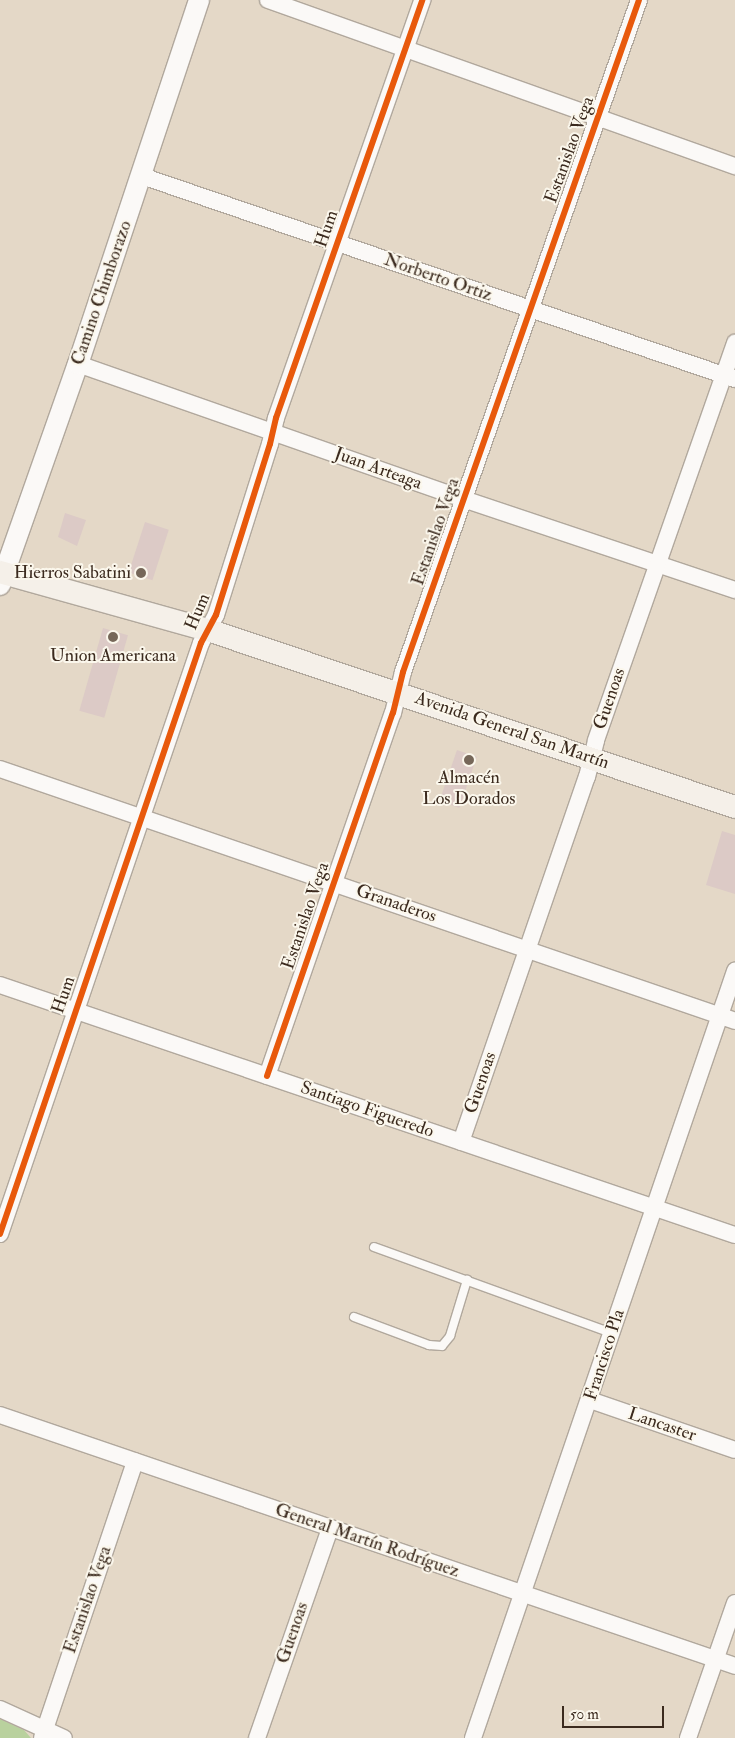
<!DOCTYPE html>
<meta charset="utf-8">
<style>
body{margin:0}
#map{position:relative;width:735px;height:1738px;overflow:hidden;background:#e4d8c7;font-family:"IM FELL Double Pica",serif}
div>[style]{position:absolute}
[style*='--x']{left:calc(var(--x)*1px);top:calc(var(--y)*1px);width:calc(var(--w)*1px);rotate:calc(var(--a)*1deg)}
.green>*{inset:0;background:#b9d19e}
.building>*{inset:0;background:#dccac6;transform-origin:0 0}
.roads{filter:drop-shadow(1px 0 #b1a89d) drop-shadow(-1px 0 #b1a89d) drop-shadow(0 1px #b1a89d) drop-shadow(0 -1px #b1a89d)}
.service>*{height:8px;margin:-4px;padding:0 4px;transform-origin:4px;border-radius:4px;background:#fbf9f7}
.minor>*{height:16px;margin:-8px;padding:0 8px;transform-origin:8px;border-radius:8px;background:#fbf9f7}
.tertiary>*{height:20px;margin:-10px;padding:0 10px;transform-origin:10px;border-radius:10px;background:#fbf9f7}
.secondary>*{height:22px;margin:-11px;padding:0 11px;transform-origin:11px;border-radius:11px;background:#f5f0e9}
.cycleway>*{height:6px;margin:-3px;padding:0 3px;transform-origin:3px;border-radius:3px;background:#e8590c}
.dots>*{width:14px;height:14px;translate:-50% -50%;box-sizing:border-box;border:2px solid #fbf7ec;border-radius:50%}
span{translate:-50% -50%;white-space:nowrap;text-align:center;line-height:1.15;-webkit-text-stroke:4px #fbf7ec;paint-order:stroke}
.street-label{font-size:18px;color:#3b2a1e}
.poi-label{font-size:18px;color:#3b2a1e}
.right{translate:-100% -50%;text-align:right}
.scale{position:absolute;left:562px;top:1706px;width:102px;height:22px;box-sizing:border-box;border:2px solid #3b2a1e;border-top:0;padding-left:6px;font-size:15px;line-height:18px;white-space:nowrap;color:#3b2a1e;-webkit-text-stroke:4px #fbf7ec;paint-order:stroke}
</style>
<div id="map">
<div class="green">
<div style="clip-path:polygon(0 1719px,24px 1730px,31px 1738px,0 1738px)"></div>
</div>
<div class="building">
<div style="clip-path:polygon(65px 513px,86px 520px,77px 546px,58px 537px)"></div>
<div style="left:145px;top:522px;width:25px;height:53px;rotate:18deg"></div>
<div style="left:103px;top:628px;width:26px;height:86px;rotate:16deg"></div>
<div style="left:457px;top:750px;width:21px;height:54px;rotate:19deg"></div>
<div style="clip-path:polygon(722px 831px,735px 835px,735px 894px,706px 885px)"></div>
</div>
<div class="roads">
<div class="service">
<div style="--x:374;--y:1247;--w:253;--a:19.9"></div>
<div style="--x:354;--y:1317;--w:80;--a:20.5"></div>
<div style="--x:429;--y:1345;--w:13;--a:4"></div>
<div style="--x:442;--y:1346;--w:13;--a:-51"></div>
<div style="--x:450;--y:1336;--w:59;--a:-73.1"></div>
</div>
<div class="minor">
<div style="--x:268;--y:0;--w:496;--a:19.6"></div>
<div style="--x:142;--y:176;--w:627;--a:18.9"></div>
<div style="--x:78;--y:364;--w:408;--a:19.3"></div>
<div style="--x:463;--y:499;--w:287;--a:18.5"></div>
<div style="--x:0;--y:769;--w:777;--a:18.92"></div>
<div style="--x:0;--y:985;--w:776;--a:18.79"></div>
<div style="--x:267;--y:1076;--w:384;--a:-70.9"></div>
<div style="--x:393;--y:713;--w:42;--a:-76.3"></div>
<div style="--x:403;--y:672;--w:712;--a:-70.65"></div>
<div style="--x:461;--y:1142;--w:386;--a:-71"></div>
<div style="--x:587;--y:777;--w:38;--a:-76"></div>
<div style="--x:596;--y:740;--w:421;--a:-70.7"></div>
<div style="--x:0;--y:1234;--w:624;--a:-71.22"></div>
<div style="--x:201;--y:643;--w:32;--a:-62"></div>
<div style="--x:216;--y:615;--w:179;--a:-72.5"></div>
<div style="--x:270;--y:444;--w:27;--a:-77"></div>
<div style="--x:276;--y:418;--w:443;--a:-70.7"></div>
<div style="--x:590;--y:1400;--w:153;--a:19"></div>
<div style="--x:0;--y:1415;--w:777;--a:18.85"></div>
<div style="--x:0;--y:1709;--w:70;--a:24.4"></div>
<div style="--x:42;--y:1738;--w:292;--a:-71.4"></div>
<div style="--x:257;--y:1738;--w:222;--a:-70.8"></div>
<div style="--x:473;--y:1738;--w:811;--a:-71.14"></div>
<div style="--x:688;--y:1738;--w:143;--a:-70.8"></div>
</div>
<div class="tertiary">
<div style="--x:0;--y:585;--w:234;--a:-70.6"></div>
<div style="--x:78;--y:364;--w:384;--a:-71.6"></div>
</div>
<div class="secondary">
<div style="--x:0;--y:572;--w:216;--a:15.6"></div>
<div style="--x:208;--y:630;--w:556;--a:18.57"></div>
</div>
</div>
<div class="cycleway">
<div style="--x:267;--y:1076;--w:384;--a:-70.9"></div>
<div style="--x:393;--y:713;--w:42;--a:-76.3"></div>
<div style="--x:403;--y:672;--w:712;--a:-70.65"></div>
<div style="--x:0;--y:1234;--w:624;--a:-71.22"></div>
<div style="--x:201;--y:643;--w:32;--a:-62"></div>
<div style="--x:216;--y:615;--w:179;--a:-72.5"></div>
<div style="--x:270;--y:444;--w:27;--a:-77"></div>
<div style="--x:276;--y:418;--w:443;--a:-70.7"></div>
</div>
<div class="dots">
<div style="left:141px;top:573px;background:#766759"></div>
<div style="left:113px;top:637px;background:#766759"></div>
<div style="left:469px;top:760px;background:#766759"></div>
</div>
<div class="street-label">
<span style="left:570px;top:150px;rotate:-70deg">Estanislao Vega</span>
<span style="left:327px;top:229px;rotate:-71deg">Hum</span>
<span style="left:438px;top:278px;rotate:19deg">Norberto Ortiz</span>
<span style="left:102px;top:293px;rotate:-71deg">Camino Chimborazo</span>
<span style="left:378px;top:469px;rotate:20deg">Juan Arteaga</span>
<span style="left:436px;top:532px;rotate:-71deg">Estanislao Vega</span>
<span style="left:198px;top:612px;rotate:-67deg">Hum</span>
<span style="left:610px;top:699px;rotate:-71deg">Guenoas</span>
<span style="left:512px;top:731px;rotate:19deg">Avenida General San Martín</span>
<span style="left:396px;top:904px;rotate:19deg">Granaderos</span>
<span style="left:306px;top:916px;rotate:-71deg">Estanislao Vega</span>
<span style="left:64px;top:995px;rotate:-71deg">Hum</span>
<span style="left:481px;top:1083px;rotate:-71deg">Guenoas</span>
<span style="left:367px;top:1110px;rotate:19deg">Santiago Figueredo</span>
<span style="left:605px;top:1355px;rotate:-72deg">Francisco Pla</span>
<span style="left:662px;top:1425px;rotate:19deg">Lancaster</span>
<span style="left:367px;top:1541px;rotate:19deg">General Martín Rodríguez</span>
<span style="left:88px;top:1600px;rotate:-71deg">Estanislao Vega</span>
<span style="left:293px;top:1633px;rotate:-71deg">Guenoas</span>
</div>
<div class="poi-label">
<span class="right" style="left:131px;top:573px">Hierros Sabatini</span>
<span style="left:113px;top:656px">Union Americana</span>
<span style="left:469px;top:789px">Almacén<br>Los Dorados</span>
</div>
<div class="scale">50 m</div>
</div>
